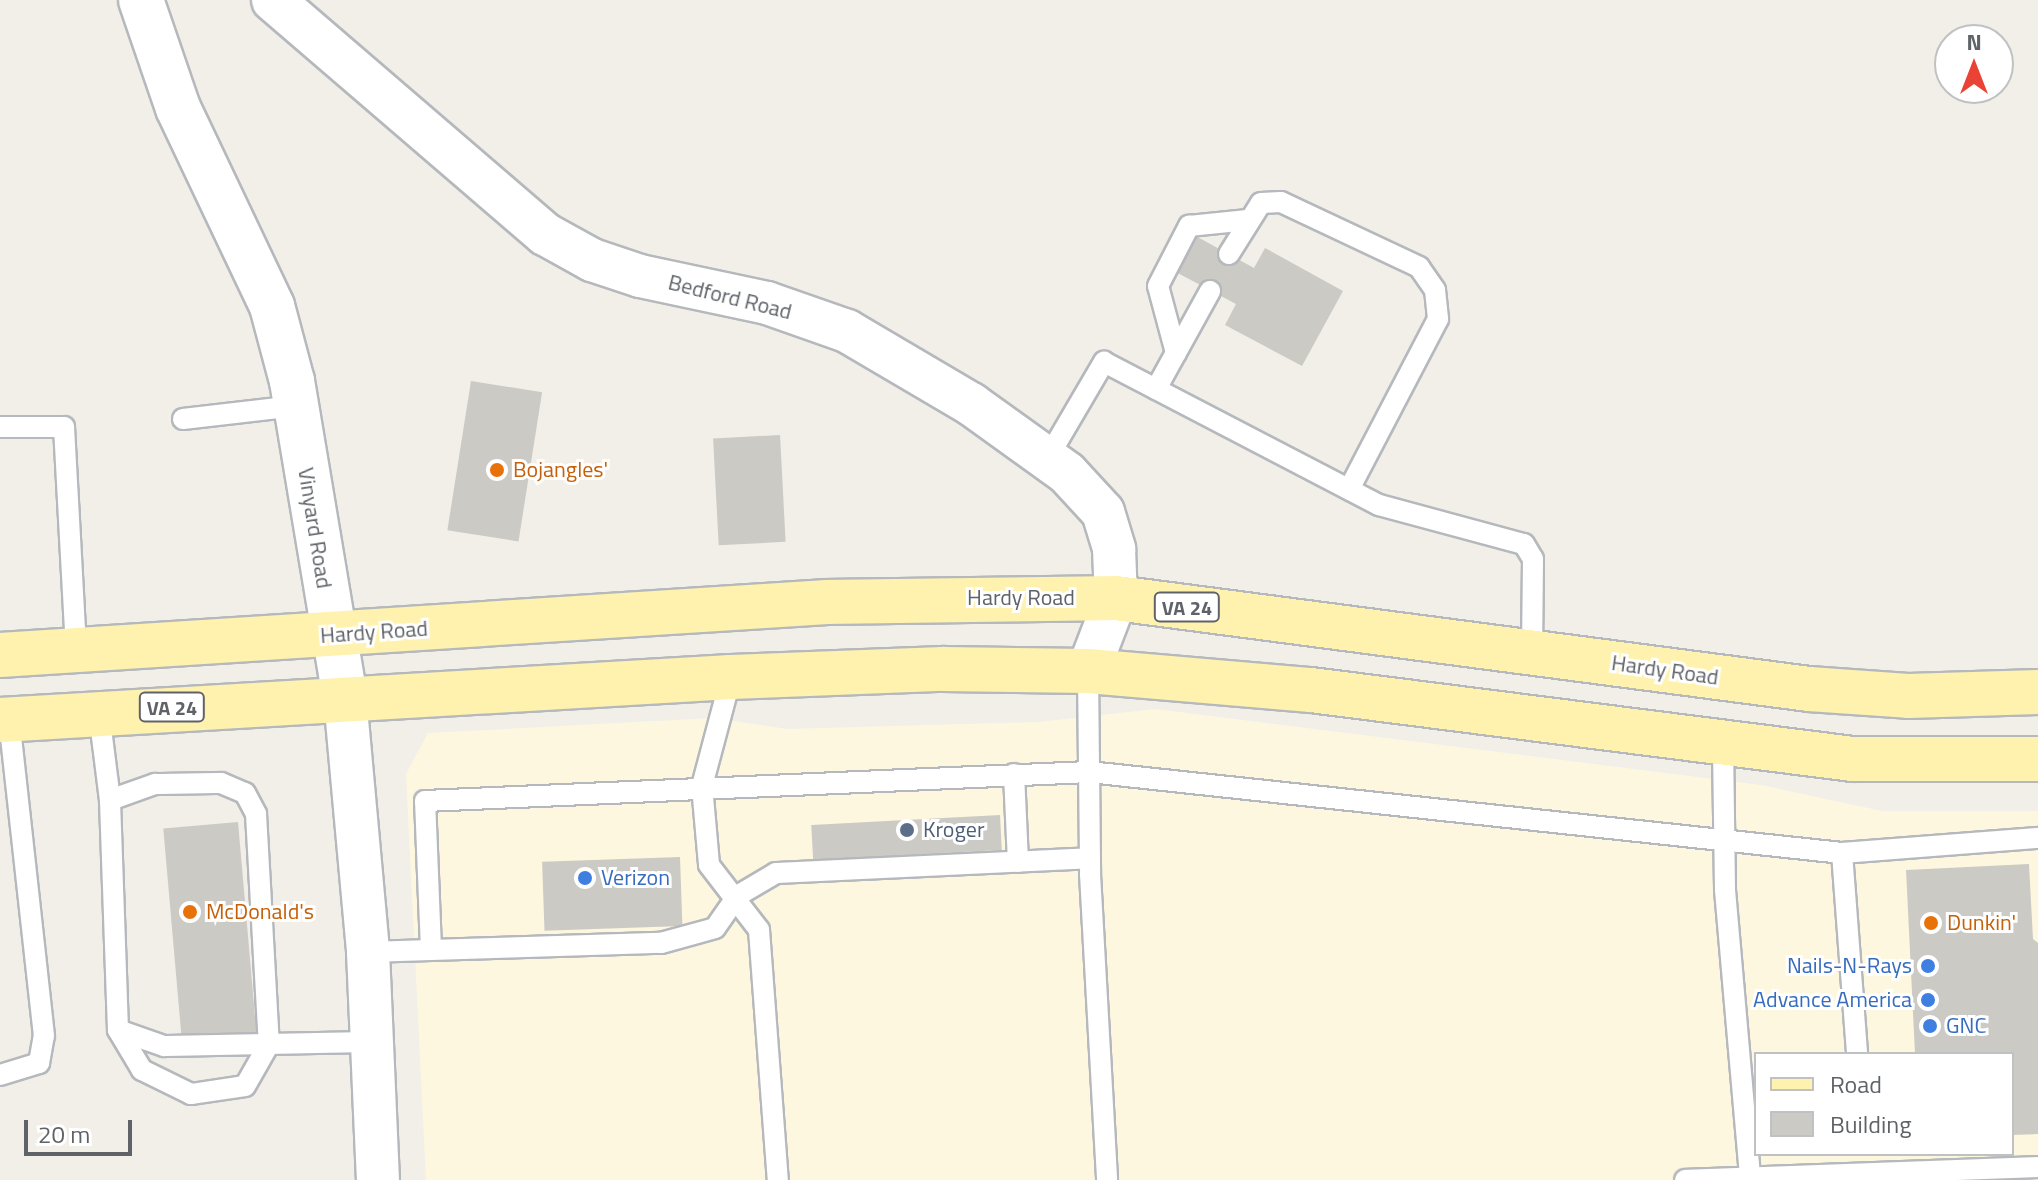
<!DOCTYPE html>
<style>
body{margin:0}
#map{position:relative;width:2038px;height:1180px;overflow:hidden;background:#f1efe8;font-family:"Titillium Web",sans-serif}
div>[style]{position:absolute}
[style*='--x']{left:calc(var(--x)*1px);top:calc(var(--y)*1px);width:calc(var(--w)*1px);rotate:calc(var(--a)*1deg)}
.commercial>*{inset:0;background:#fef7e0}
.building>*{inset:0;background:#cccac5;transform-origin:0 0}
.roads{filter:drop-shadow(2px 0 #b5b8bc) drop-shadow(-2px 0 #b5b8bc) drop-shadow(0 2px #b5b8bc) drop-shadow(0 -2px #b5b8bc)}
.service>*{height:20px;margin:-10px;padding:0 10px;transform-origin:10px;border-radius:10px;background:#fff}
.minor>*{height:42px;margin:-21px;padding:0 21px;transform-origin:21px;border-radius:21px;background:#fff}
.tertiary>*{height:44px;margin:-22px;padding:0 22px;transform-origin:22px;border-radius:22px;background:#fff}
.primary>*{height:44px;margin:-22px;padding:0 22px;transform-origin:22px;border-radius:22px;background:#fff2af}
.dots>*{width:22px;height:22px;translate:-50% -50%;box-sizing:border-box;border:4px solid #fff;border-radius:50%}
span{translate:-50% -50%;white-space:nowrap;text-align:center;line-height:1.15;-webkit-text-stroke:6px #fff;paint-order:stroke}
.shield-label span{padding:2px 6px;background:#fff;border:2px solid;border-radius:6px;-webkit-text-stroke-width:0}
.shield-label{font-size:20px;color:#5f6368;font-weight:700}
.street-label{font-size:22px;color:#5f6368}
.food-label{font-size:22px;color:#c56008}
.left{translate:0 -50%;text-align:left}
.service-label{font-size:22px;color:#4e5e75}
.shop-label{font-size:22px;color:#366cbe}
.right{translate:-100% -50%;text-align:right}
.legend{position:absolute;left:1754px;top:1052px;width:260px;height:104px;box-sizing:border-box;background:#fff;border:2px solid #bfc1c3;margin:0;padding:10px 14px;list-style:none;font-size:24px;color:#5f6368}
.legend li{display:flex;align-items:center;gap:16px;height:40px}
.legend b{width:40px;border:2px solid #bfc1c3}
.north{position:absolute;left:1934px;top:24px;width:80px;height:80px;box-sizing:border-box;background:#fff;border:2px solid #bfc1c3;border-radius:50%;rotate:0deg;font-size:22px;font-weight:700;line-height:32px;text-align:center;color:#5f6368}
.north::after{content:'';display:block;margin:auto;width:28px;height:36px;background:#ea4335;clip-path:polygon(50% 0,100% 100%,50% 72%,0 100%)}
.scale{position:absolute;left:24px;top:1120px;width:108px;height:36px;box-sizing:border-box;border:4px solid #5f6368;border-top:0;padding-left:10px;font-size:24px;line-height:28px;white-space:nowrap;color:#5f6368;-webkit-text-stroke:6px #fff;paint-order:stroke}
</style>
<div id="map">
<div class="commercial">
<div style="clip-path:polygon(evenodd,1155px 709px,1761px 785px,1882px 811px,2038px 811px,2038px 1180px,426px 1180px,406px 774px,428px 733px,713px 718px,787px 729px,1039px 722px,1155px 709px,1756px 1054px,2012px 1054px,2012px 1154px,1756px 1154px,1756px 1054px)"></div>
</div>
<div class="building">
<div style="clip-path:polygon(1192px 234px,1254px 268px,1265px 248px,1343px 291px,1302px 366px,1225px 325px,1236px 304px,1172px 270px)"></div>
<div style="left:471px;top:381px;width:72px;height:151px;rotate:9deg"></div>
<div style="left:780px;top:435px;width:107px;height:67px;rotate:87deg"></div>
<div style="left:1000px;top:815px;width:35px;height:189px;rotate:87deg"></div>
<div style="left:238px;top:822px;width:216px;height:75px;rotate:85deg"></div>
<div style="left:680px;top:857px;width:69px;height:138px;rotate:88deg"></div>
<div style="clip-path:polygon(2029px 864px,2033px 939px,2038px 943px,2038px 1134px,2012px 1135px,2012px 1054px,1915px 1054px,1906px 870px)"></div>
</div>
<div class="roads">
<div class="service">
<div style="--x:1229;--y:254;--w:60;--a:-57.9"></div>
<div style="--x:1261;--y:203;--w:20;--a:-3"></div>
<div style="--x:1281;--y:202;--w:153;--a:25.2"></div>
<div style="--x:1419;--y:267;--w:28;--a:55"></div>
<div style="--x:1435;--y:290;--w:29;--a:84"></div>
<div style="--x:1438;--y:319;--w:192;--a:117.6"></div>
<div style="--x:1176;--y:353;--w:69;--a:-105"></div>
<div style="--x:1158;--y:286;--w:68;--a:-62.7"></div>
<div style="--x:1189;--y:226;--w:59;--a:-5.8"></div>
<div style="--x:1156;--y:389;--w:112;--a:-61.1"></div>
<div style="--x:183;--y:419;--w:113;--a:-6.6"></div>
<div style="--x:0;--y:427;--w:64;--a:0"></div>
<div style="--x:64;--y:427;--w:224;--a:86.9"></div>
<div style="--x:1047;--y:459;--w:113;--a:-59.6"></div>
<div style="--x:1104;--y:362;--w:310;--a:27.5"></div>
<div style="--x:1379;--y:505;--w:150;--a:15.1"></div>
<div style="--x:1524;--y:544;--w:17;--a:59"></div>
<div style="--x:1533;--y:559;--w:94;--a:90.6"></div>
<div style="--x:1088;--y:671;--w:203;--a:89.4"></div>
<div style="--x:1090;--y:874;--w:306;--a:86.8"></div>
<div style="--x:731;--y:677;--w:113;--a:104.9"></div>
<div style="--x:702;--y:786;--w:79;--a:84.9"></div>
<div style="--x:709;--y:865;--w:82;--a:52.4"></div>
<div style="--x:759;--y:930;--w:251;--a:85.7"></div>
<div style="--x:99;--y:713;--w:88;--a:82.8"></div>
<div style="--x:1723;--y:745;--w:145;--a:89.2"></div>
<div style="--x:1725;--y:890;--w:287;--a:85"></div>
<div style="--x:1014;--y:774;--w:88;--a:87.4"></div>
<div style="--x:221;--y:783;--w:26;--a:23"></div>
<div style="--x:245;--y:793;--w:24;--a:62"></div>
<div style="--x:256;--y:814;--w:230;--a:86.8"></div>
<div style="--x:269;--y:1044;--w:48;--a:119.7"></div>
<div style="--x:245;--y:1086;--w:55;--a:171.6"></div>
<div style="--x:191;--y:1094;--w:55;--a:-153.9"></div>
<div style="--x:142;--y:1070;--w:47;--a:-121"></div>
<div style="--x:118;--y:1030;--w:230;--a:-92"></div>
<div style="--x:110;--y:800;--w:48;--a:-19.6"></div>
<div style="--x:155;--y:784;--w:66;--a:-0.9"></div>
<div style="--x:1842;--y:853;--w:197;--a:-4.4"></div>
<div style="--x:431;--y:949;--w:148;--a:-92.3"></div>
<div style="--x:425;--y:801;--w:665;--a:-2.5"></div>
<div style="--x:1089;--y:772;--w:757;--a:6.14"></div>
<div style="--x:1842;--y:853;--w:202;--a:85.7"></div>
<div style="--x:368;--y:952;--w:293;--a:-1.8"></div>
<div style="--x:661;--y:943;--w:56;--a:-15.5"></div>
<div style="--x:715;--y:928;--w:39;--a:-55"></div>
<div style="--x:737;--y:896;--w:45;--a:-30.5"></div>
<div style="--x:776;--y:873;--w:314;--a:-2.7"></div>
<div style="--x:118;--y:1030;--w:49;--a:19.2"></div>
<div style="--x:164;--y:1046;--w:206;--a:-1.1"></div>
<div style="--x:0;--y:1075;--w:41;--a:-17.1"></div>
<div style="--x:39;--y:1063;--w:27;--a:-80"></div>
<div style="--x:44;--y:1036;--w:318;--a:-96.3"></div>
<div style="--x:1685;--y:1180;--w:353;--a:-2.1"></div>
</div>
<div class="minor">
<div style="--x:273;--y:0;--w:359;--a:40.7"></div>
<div style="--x:545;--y:234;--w:54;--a:29"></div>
<div style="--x:592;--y:260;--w:51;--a:18.4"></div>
<div style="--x:640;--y:276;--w:130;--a:12"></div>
<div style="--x:767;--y:303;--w:85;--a:19.3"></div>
<div style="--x:847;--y:331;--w:144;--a:30.5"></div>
<div style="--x:971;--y:404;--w:118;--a:35.7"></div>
<div style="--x:1067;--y:473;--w:53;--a:47.3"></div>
<div style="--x:1103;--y:512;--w:39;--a:73"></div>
<div style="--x:1114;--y:549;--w:49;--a:87.7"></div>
<div style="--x:1116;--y:598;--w:78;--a:111"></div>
<div style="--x:345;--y:698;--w:255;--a:84.8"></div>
<div style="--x:368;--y:952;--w:228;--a:87.5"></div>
</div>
<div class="tertiary">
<div style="--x:141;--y:0;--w:114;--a:71.1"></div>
<div style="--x:178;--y:108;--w:219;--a:64.6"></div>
<div style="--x:272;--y:306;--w:78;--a:75.1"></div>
<div style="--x:292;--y:381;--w:321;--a:80.5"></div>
</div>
<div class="primary">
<div style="--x:0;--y:655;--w:829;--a:-3.67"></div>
<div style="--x:827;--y:602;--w:289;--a:-0.8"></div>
<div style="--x:1116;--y:598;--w:699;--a:7.48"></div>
<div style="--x:1809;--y:689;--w:99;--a:4"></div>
<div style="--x:1908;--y:696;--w:130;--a:-1.8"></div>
<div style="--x:0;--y:720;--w:732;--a:-3.37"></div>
<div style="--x:731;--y:677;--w:212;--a:-2.2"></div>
<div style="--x:943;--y:669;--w:145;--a:0.8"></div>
<div style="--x:1088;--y:671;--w:224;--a:4.9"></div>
<div style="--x:1311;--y:690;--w:546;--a:7.26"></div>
<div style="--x:1853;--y:759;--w:185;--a:0"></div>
</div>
</div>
<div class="dots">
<div style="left:497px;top:470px;background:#e8710a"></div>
<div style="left:907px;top:830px;background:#5c6f8a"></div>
<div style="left:585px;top:878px;background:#3f7fe0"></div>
<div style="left:190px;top:912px;background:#e8710a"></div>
<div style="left:1931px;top:923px;background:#e8710a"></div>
<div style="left:1928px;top:966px;background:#3f7fe0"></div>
<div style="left:1928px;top:1000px;background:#3f7fe0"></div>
<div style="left:1930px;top:1026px;background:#3f7fe0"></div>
</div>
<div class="shield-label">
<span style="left:1187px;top:607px">VA 24</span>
<span style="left:172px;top:707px">VA 24</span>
</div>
<div class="street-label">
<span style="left:730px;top:297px;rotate:14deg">Bedford Road</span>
<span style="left:315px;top:528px;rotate:81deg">Vinyard Road</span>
<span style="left:1021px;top:598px">Hardy Road</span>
<span style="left:374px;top:632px;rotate:-4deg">Hardy Road</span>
<span style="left:1665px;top:670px;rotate:8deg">Hardy Road</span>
</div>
<div class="food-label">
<span class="left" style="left:513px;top:470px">Bojangles'</span>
<span class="left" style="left:206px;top:912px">McDonald's</span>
<span class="left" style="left:1947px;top:923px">Dunkin'</span>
</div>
<div class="service-label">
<span class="left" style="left:923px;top:830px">Kroger</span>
</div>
<div class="shop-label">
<span class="left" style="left:601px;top:878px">Verizon</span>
<span class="right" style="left:1912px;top:966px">Nails-N-Rays</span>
<span class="right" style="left:1912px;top:1000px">Advance America</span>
<span class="left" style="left:1946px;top:1026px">GNC</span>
</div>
<ul class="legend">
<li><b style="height:10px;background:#fff2af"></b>Road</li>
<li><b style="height:22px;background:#cccac5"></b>Building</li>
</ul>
<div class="north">N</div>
<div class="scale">20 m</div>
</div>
